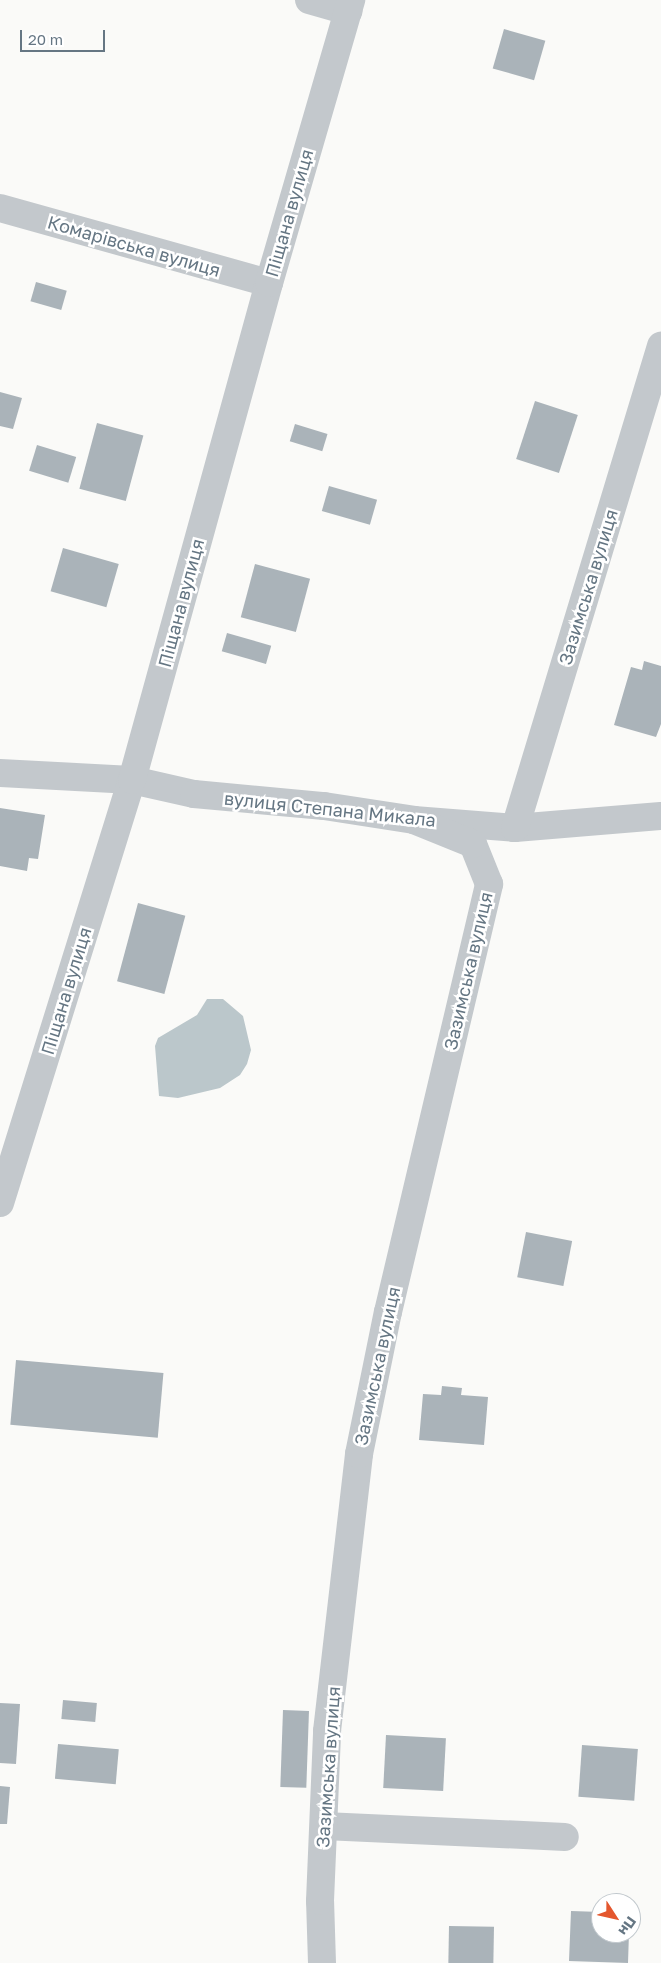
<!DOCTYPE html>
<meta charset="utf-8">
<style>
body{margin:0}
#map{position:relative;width:661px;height:1963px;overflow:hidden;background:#fafaf8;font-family:"Golos Text",sans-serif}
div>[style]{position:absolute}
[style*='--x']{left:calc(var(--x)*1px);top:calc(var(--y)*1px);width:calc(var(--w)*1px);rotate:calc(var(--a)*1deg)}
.water>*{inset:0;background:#bbc7cb}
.building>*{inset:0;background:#aab3b9;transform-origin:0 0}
.minor>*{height:28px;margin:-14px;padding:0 14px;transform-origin:14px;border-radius:14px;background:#c3c8cc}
span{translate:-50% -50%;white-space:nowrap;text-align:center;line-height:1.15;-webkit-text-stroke:5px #fff;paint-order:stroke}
.street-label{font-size:18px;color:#657683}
.north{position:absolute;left:591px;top:1893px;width:50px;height:50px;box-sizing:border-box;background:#fff;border:1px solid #c1c8cd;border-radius:50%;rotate:125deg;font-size:14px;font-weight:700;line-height:20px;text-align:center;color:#657683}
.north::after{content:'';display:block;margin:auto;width:18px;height:22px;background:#e4572e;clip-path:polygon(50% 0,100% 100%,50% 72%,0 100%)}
.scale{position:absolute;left:20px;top:30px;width:85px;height:22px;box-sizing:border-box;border:2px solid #657683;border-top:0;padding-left:6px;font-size:15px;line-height:18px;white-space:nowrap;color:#657683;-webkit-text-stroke:4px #fff;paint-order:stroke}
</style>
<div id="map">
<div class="water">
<div style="clip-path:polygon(207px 999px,223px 999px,243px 1016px,251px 1050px,247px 1064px,240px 1075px,220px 1088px,178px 1098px,159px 1096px,155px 1046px,158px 1038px,197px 1015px)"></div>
</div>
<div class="building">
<div style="left:504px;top:29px;width:43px;height:41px;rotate:16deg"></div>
<div style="left:36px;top:282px;width:32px;height:20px;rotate:16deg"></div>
<div style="clip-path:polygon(0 392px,22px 398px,13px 429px,0 426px)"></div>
<div style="left:535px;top:401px;width:45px;height:61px;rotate:18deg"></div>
<div style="left:97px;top:423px;width:48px;height:68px;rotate:15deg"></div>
<div style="left:295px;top:424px;width:34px;height:18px;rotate:17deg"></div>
<div style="left:37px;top:445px;width:41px;height:27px;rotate:17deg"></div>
<div style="left:329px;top:486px;width:50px;height:26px;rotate:16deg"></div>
<div style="left:63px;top:548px;width:58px;height:45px;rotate:16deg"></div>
<div style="left:255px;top:564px;width:57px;height:55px;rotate:15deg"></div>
<div style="left:227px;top:633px;width:46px;height:19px;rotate:16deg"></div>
<div style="clip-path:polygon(644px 661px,661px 666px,661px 724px,656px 737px,614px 725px,631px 667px,642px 670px)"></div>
<div style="clip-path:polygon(0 808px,45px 815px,38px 859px,29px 858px,27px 871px,0 866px)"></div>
<div style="left:138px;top:903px;width:49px;height:81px;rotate:15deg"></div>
<div style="left:526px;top:1232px;width:47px;height:46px;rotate:11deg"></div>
<div style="left:16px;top:1360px;width:148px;height:65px;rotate:5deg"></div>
<div style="clip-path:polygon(442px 1386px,462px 1388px,461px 1395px,488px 1397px,484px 1445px,419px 1440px,423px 1394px,441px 1395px)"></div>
<div style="left:63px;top:1700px;width:34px;height:19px;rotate:5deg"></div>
<div style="clip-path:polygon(0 1703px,20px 1704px,16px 1764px,0 1763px)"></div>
<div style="left:283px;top:1710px;width:26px;height:77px;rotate:2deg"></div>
<div style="left:386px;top:1735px;width:60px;height:53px;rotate:3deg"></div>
<div style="left:58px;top:1744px;width:61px;height:35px;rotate:5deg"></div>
<div style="left:582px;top:1745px;width:56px;height:52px;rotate:4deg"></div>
<div style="clip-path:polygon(0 1786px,10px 1787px,7px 1824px,0 1824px)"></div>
<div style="clip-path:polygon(571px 1911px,601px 1912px,601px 1933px,629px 1933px,628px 1963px,569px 1961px)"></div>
<div style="left:449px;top:1926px;width:45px;height:37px;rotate:1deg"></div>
</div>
<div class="minor">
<div style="--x:309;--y:0;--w:41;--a:15.8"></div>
<div style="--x:0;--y:208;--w:279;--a:15.6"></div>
<div style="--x:0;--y:773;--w:132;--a:3"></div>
<div style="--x:132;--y:780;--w:64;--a:12.7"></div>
<div style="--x:194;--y:794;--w:131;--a:5.3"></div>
<div style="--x:324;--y:806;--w:91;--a:8.8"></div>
<div style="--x:414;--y:820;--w:101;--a:4.5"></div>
<div style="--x:515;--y:828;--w:146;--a:-4.7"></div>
<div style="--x:515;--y:828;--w:504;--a:-73.15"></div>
<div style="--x:0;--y:1203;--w:443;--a:-72.7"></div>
<div style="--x:132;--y:780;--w:516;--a:-74.59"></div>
<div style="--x:269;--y:283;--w:295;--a:-73.8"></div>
<div style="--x:324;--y:1826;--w:241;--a:2.6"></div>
<div style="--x:322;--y:1963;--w:62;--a:-91.8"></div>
<div style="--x:320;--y:1901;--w:170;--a:-87.6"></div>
<div style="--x:327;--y:1731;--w:279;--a:-83.4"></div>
<div style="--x:359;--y:1454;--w:145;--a:-78.5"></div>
<div style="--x:388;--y:1312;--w:440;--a:-76.7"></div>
<div style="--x:489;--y:884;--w:43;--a:-111.8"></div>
<div style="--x:473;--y:844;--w:64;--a:-157.9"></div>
</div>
<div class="street-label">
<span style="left:289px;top:213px;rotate:-74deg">Піщана вулиця</span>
<span style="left:134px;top:246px;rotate:16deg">Комарівська вулиця</span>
<span style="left:588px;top:587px;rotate:-73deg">Зазимська вулиця</span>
<span style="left:181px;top:603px;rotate:-75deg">Піщана вулиця</span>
<span style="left:330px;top:809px;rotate:6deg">вулиця Степана Микала</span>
<span style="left:468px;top:971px;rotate:-77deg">Зазимська вулиця</span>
<span style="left:66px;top:991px;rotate:-73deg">Піщана вулиця</span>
<span style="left:377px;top:1366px;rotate:-78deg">Зазимська вулиця</span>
<span style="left:328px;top:1767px;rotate:-86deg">Зазимська вулиця</span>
</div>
<div class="north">Пн</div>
<div class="scale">20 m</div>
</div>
